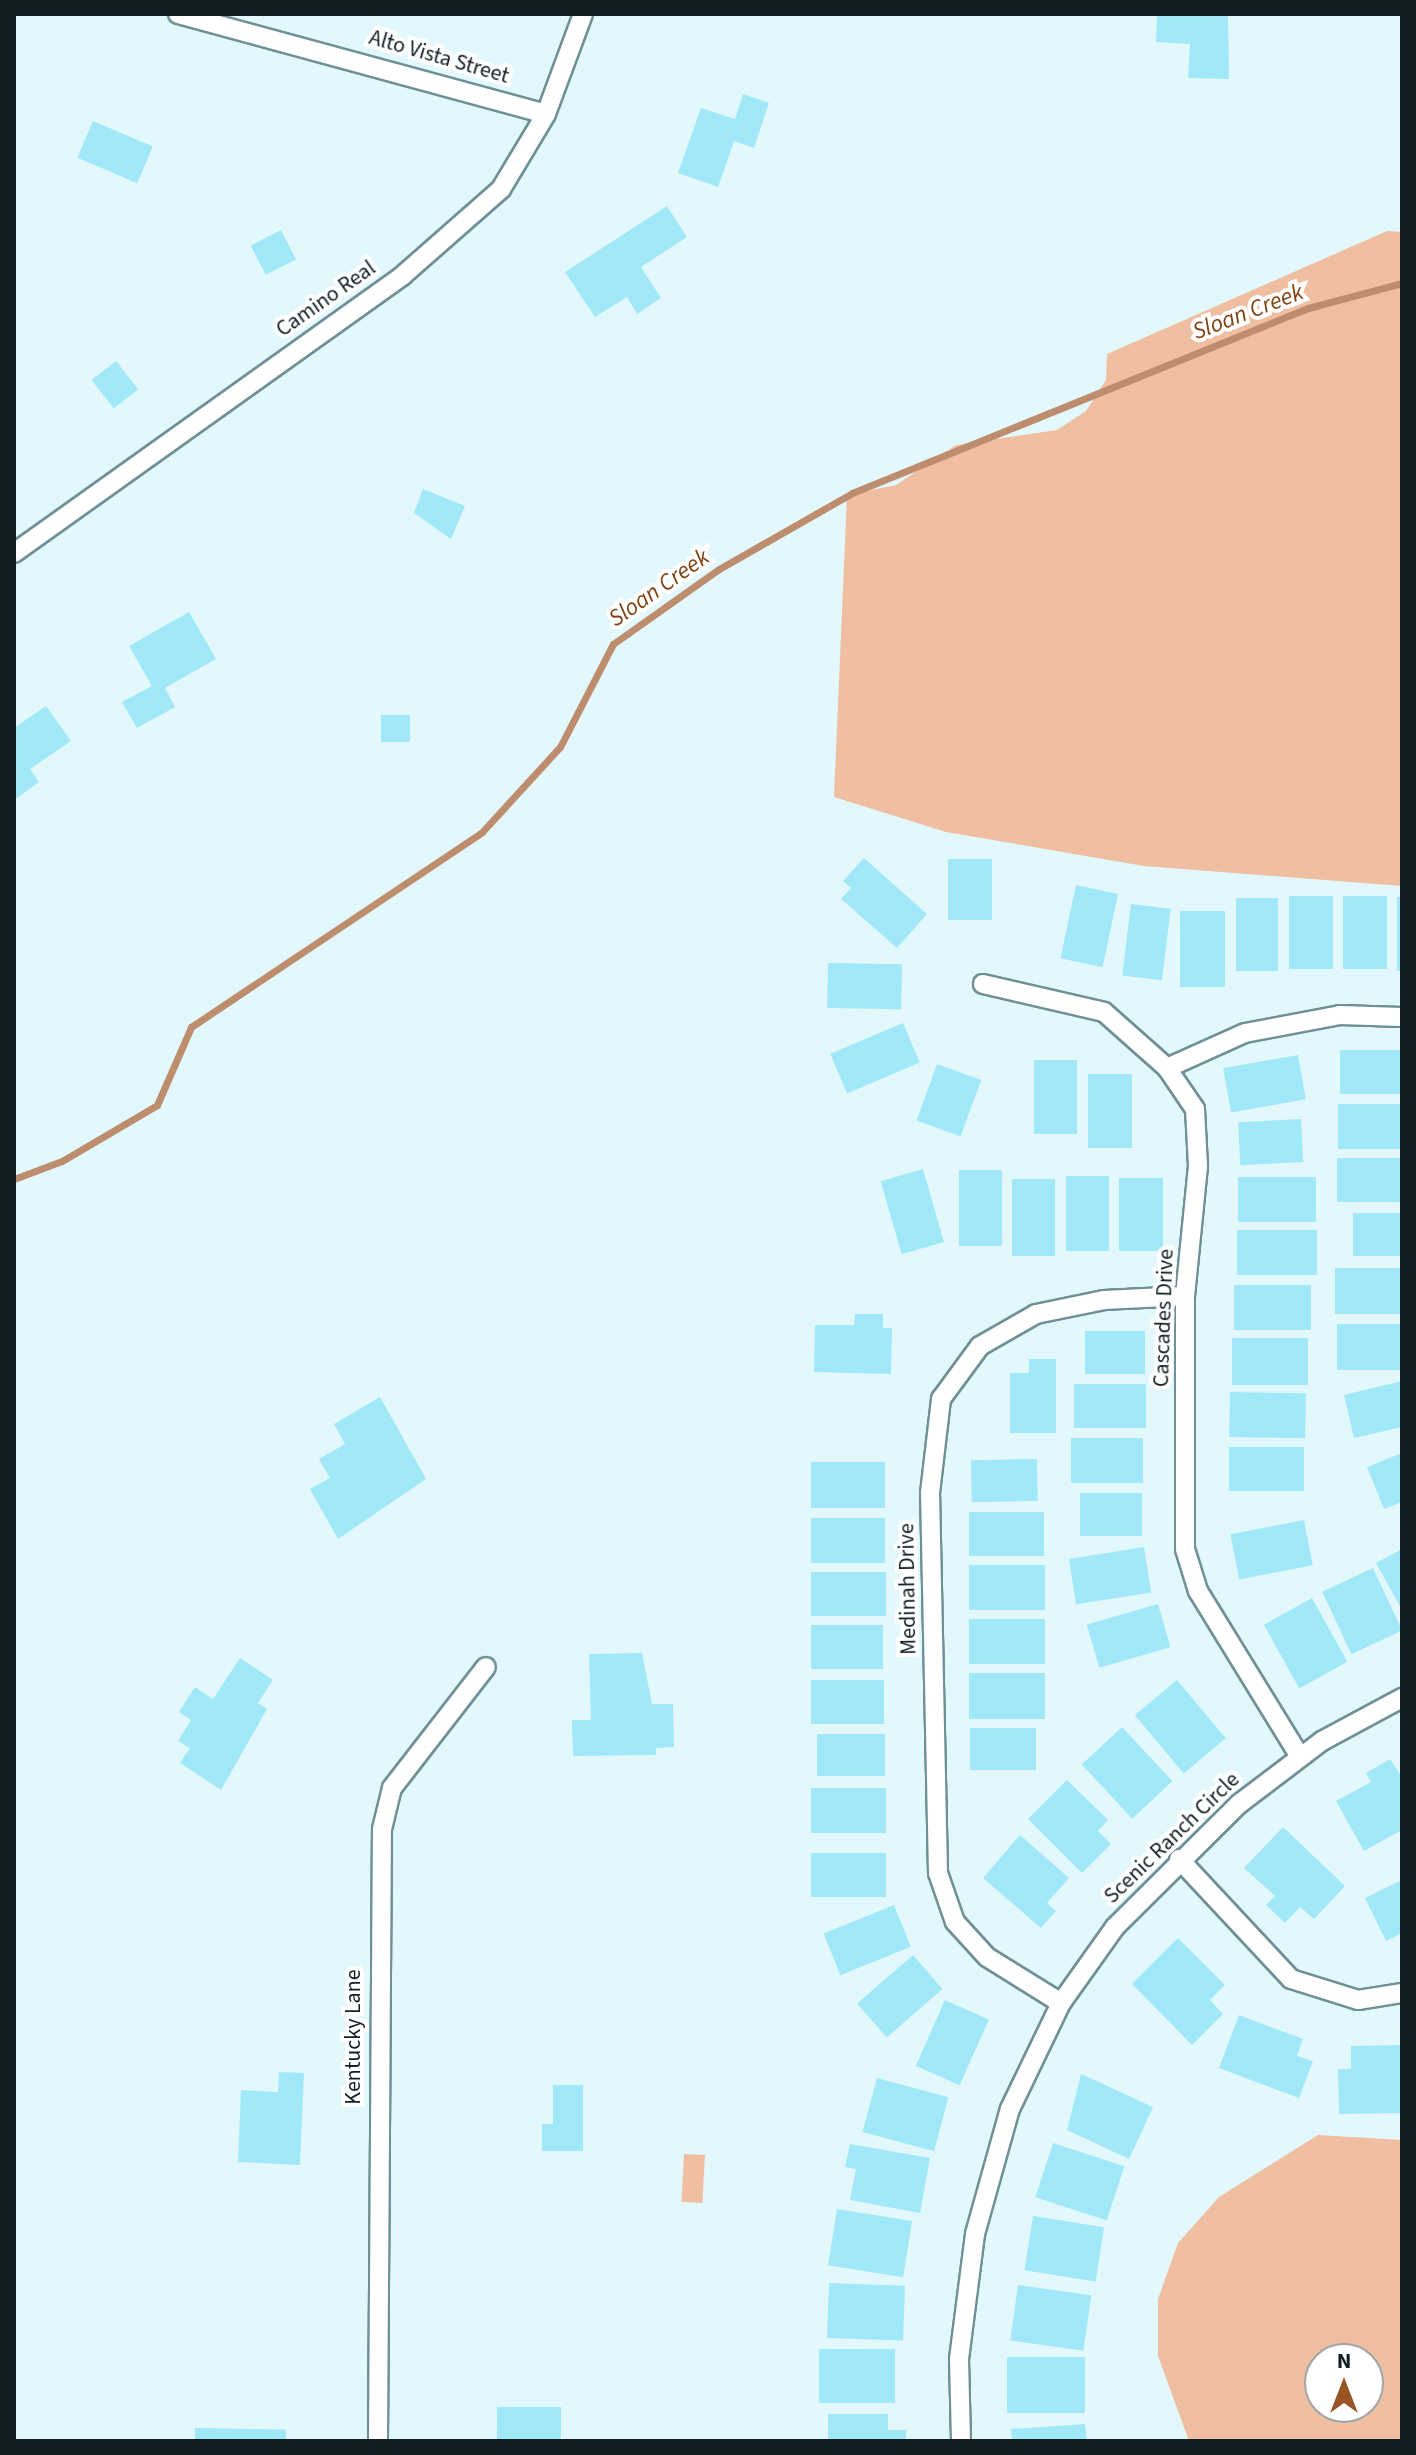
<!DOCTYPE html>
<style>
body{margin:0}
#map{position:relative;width:1416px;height:2455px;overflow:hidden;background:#e3f8fd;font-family:"Source Sans 3",sans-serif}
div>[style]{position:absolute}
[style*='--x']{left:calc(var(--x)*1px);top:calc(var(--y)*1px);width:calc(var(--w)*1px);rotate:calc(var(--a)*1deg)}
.green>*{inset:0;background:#f0bfa1;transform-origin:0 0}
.stream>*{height:7px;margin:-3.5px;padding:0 3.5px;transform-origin:3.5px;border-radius:3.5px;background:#be8d6e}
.building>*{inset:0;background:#a1e9f8;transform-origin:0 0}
.roads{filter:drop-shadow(2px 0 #6f9097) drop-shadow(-2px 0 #6f9097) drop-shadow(0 2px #6f9097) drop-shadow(0 -2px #6f9097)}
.minor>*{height:18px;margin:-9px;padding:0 9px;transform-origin:9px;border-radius:9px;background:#fff}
span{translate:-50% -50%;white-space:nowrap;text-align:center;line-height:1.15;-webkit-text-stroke:8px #fff;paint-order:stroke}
.street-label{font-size:22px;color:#121f22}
.water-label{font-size:24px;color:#804211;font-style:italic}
.frame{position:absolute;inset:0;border:16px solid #121f22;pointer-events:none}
.north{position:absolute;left:1304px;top:2343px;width:80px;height:80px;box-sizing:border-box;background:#fff;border:2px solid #a0a5a7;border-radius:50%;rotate:0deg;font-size:22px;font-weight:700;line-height:32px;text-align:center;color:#121f22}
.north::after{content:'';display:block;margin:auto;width:28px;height:36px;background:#985525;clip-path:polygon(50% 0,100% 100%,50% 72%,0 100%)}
</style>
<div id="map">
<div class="green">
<div style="clip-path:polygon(1387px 231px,1402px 232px,1402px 886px,1144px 866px,946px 832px,834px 797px,847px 495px,896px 485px,956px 445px,1057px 430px,1086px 411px,1106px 380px,1107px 354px)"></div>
<div style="clip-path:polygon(evenodd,1318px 2135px,1402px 2140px,1402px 2441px,1189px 2441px,1158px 2356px,1158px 2299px,1178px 2243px,1219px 2197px,1318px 2135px,1368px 2359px,1368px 2407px,1320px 2407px,1320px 2359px,1368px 2359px)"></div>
<div style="left:684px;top:2154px;width:21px;height:48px;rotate:3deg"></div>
</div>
<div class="stream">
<div style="--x:14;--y:1179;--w:51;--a:-20.6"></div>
<div style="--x:62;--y:1161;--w:110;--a:-30.5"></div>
<div style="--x:157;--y:1105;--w:85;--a:-66.4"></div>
<div style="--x:191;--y:1027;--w:350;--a:-33.8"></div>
<div style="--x:482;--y:832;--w:115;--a:-47.5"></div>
<div style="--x:560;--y:747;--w:116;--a:-62.8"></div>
<div style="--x:613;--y:644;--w:130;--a:-35.3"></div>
<div style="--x:719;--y:569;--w:153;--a:-29.7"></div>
<div style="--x:852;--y:493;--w:492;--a:-22.1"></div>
<div style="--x:1308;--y:308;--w:97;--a:-14.9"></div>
</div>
<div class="building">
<div style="clip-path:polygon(1157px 14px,1228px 14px,1229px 79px,1188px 78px,1190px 44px,1156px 42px)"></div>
<div style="clip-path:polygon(743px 94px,769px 103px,754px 148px,734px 141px,718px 187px,678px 173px,701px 108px,735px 119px)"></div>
<div style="left:93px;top:121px;width:65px;height:40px;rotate:23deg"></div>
<div style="clip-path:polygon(667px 206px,687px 237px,641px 267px,661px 298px,637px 314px,627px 297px,595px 317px,565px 272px)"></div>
<div style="left:281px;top:230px;width:33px;height:34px;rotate:63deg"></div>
<div style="left:116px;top:361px;width:36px;height:31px;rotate:52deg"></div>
<div style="clip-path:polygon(423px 489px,465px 506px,451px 539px,414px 513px)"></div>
<div style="clip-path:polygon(189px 612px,216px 659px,165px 688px,175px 707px,137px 728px,122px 702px,152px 686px,129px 646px)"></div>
<div style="clip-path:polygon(46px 706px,71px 741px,30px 769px,39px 782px,14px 800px,14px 728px)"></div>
<div style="left:381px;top:715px;width:29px;height:27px"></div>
<div style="clip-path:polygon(864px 858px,927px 914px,897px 948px,841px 899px,851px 888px,843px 881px)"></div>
<div style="left:948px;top:859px;width:44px;height:61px"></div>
<div style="left:1076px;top:885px;width:43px;height:75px;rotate:12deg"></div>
<div style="left:1289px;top:896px;width:44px;height:73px"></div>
<div style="left:1343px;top:896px;width:44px;height:73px"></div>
<div style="left:1397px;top:897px;width:5px;height:74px"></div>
<div style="left:1236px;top:898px;width:42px;height:73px"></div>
<div style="left:1131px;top:904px;width:40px;height:72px;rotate:7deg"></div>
<div style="left:1180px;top:911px;width:45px;height:76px"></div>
<div style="left:828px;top:963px;width:74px;height:45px;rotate:1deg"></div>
<div style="left:903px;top:1023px;width:43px;height:79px;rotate:67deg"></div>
<div style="left:1340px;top:1050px;width:62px;height:44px"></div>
<div style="left:1298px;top:1055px;width:45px;height:76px;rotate:80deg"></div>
<div style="left:1034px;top:1060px;width:43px;height:74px"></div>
<div style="left:937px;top:1064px;width:47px;height:60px;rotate:20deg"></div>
<div style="left:1088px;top:1074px;width:44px;height:74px"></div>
<div style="left:1338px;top:1104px;width:64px;height:45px"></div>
<div style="left:1301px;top:1119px;width:43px;height:63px;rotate:87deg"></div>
<div style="left:1337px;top:1158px;width:65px;height:44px"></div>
<div style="left:923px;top:1169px;width:76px;height:44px;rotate:74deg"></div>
<div style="left:959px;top:1170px;width:43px;height:76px"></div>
<div style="left:1066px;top:1176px;width:43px;height:75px"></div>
<div style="left:1238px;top:1177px;width:78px;height:45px"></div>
<div style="left:1119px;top:1178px;width:44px;height:73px"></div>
<div style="left:1012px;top:1179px;width:43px;height:77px"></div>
<div style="left:1353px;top:1213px;width:49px;height:43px"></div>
<div style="left:1237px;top:1230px;width:80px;height:45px"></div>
<div style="left:1335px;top:1268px;width:67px;height:46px"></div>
<div style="left:1234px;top:1285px;width:77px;height:45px"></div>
<div style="clip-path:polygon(855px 1314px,883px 1314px,883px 1328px,892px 1328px,891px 1374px,814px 1372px,815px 1325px,854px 1325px)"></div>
<div style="left:1402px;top:1324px;width:46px;height:65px;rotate:90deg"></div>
<div style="left:1085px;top:1331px;width:60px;height:43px"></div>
<div style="left:1232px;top:1338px;width:76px;height:47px"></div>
<div style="clip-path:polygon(1029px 1359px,1056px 1359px,1056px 1433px,1010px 1433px,1010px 1373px,1029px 1373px)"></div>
<div style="clip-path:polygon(1402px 1381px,1402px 1427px,1354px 1438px,1344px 1395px)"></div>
<div style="left:1074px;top:1384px;width:72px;height:44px"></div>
<div style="left:1230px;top:1392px;width:76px;height:45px;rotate:1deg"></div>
<div style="clip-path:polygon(380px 1397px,426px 1479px,338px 1539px,310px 1489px,330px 1478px,319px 1459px,345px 1444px,334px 1424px)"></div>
<div style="left:1071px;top:1438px;width:72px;height:45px"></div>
<div style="left:1229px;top:1447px;width:75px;height:44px"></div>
<div style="clip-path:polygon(1402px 1453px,1402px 1502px,1384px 1509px,1367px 1467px)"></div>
<div style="left:1037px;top:1459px;width:42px;height:66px;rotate:89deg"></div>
<div style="left:811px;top:1462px;width:74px;height:46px"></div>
<div style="left:1080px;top:1493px;width:62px;height:43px"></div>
<div style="left:969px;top:1512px;width:75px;height:44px"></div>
<div style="left:811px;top:1518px;width:74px;height:45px"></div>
<div style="left:1304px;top:1520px;width:46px;height:75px;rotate:79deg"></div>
<div style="left:1144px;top:1547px;width:46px;height:76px;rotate:81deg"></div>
<div style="clip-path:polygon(1402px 1549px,1402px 1610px,1376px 1563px)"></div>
<div style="left:969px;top:1565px;width:76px;height:45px"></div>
<div style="left:1373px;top:1568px;width:69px;height:56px;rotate:65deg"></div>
<div style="left:811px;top:1572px;width:75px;height:44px"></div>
<div style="left:1312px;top:1598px;width:73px;height:55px;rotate:61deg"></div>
<div style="left:1158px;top:1604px;width:45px;height:74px;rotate:74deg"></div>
<div style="left:969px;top:1619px;width:76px;height:45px"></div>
<div style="left:811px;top:1625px;width:72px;height:44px"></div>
<div style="clip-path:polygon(642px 1653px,652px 1704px,673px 1704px,674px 1747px,656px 1748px,656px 1755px,573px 1756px,572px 1720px,591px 1720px,589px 1654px)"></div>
<div style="clip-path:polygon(240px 1658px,273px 1680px,258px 1703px,267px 1709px,221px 1790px,180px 1763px,190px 1748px,178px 1741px,191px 1720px,179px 1712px,195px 1687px,213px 1699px)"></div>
<div style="left:969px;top:1673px;width:76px;height:46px"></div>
<div style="left:811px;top:1680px;width:73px;height:44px"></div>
<div style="left:1177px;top:1680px;width:76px;height:55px;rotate:50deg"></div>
<div style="left:1122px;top:1727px;width:74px;height:55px;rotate:47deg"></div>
<div style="left:970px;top:1728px;width:66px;height:42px"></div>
<div style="left:817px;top:1734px;width:68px;height:42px"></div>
<div style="clip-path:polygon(1390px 1759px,1402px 1777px,1402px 1830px,1364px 1851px,1336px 1801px,1371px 1782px,1366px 1773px)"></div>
<div style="clip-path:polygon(1067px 1780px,1108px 1820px,1098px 1831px,1111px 1844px,1082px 1873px,1028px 1819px)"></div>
<div style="left:811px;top:1788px;width:75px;height:45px"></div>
<div style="clip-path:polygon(1283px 1827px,1345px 1886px,1314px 1919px,1300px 1907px,1285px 1923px,1266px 1905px,1275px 1896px,1244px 1868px)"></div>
<div style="clip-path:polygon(1020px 1835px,1069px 1878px,1047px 1903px,1056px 1911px,1041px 1928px,983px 1878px)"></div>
<div style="left:811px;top:1853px;width:75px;height:44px"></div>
<div style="clip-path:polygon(1402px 1880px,1402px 1933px,1386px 1941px,1365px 1898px)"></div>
<div style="left:894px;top:1905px;width:45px;height:76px;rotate:68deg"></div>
<div style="clip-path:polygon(1178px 1938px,1225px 1985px,1210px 2000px,1223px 2014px,1192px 2045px,1132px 1984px)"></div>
<div style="left:913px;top:1955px;width:45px;height:74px;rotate:49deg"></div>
<div style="left:945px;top:2000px;width:48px;height:72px;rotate:24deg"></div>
<div style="clip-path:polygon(1239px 2015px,1303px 2039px,1297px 2056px,1313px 2061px,1299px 2098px,1219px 2068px)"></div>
<div style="clip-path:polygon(1402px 2045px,1402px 2113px,1339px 2114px,1338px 2069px,1351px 2069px,1351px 2046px)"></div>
<div style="clip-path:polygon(279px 2072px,304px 2073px,300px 2165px,238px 2162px,241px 2090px,278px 2092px)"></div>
<div style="clip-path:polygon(1081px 2074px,1153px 2107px,1129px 2159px,1067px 2130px)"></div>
<div style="left:877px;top:2078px;width:74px;height:56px;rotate:15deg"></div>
<div style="clip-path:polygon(553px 2085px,583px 2085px,583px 2151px,542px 2151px,542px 2124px,553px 2124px)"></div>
<div style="left:1053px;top:2143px;width:75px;height:57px;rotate:18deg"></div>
<div style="clip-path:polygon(850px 2144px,930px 2158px,920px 2213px,850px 2200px,856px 2169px,845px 2167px)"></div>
<div style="left:837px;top:2209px;width:76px;height:57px;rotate:9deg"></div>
<div style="left:1033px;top:2216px;width:72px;height:55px;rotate:9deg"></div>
<div style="left:829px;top:2283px;width:76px;height:55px;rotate:2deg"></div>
<div style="left:1018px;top:2285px;width:74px;height:56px;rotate:8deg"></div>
<div style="left:819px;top:2349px;width:76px;height:54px"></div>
<div style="left:1007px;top:2357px;width:78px;height:56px"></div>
<div style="left:497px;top:2407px;width:64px;height:34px"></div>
<div style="clip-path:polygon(828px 2414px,888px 2414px,888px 2430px,906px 2430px,906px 2441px,828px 2441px)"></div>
<div style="clip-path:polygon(1085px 2424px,1087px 2441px,1012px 2441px,1011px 2429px)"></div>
<div style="left:195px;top:2428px;width:91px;height:13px;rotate:1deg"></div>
</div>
<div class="roads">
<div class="minor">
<div style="--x:178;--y:14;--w:381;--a:15.2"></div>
<div style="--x:14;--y:553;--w:477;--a:-35.5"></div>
<div style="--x:402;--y:276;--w:132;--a:-41.3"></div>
<div style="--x:501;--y:189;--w:87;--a:-59"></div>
<div style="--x:546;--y:114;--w:107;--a:-69.7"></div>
<div style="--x:983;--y:984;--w:124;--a:13"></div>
<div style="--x:1104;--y:1012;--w:84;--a:41.6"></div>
<div style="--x:1167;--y:1068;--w:50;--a:55.7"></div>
<div style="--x:1195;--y:1109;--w:57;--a:87"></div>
<div style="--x:1198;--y:1166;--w:131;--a:95.7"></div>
<div style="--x:1185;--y:1296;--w:253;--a:90"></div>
<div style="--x:1185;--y:1549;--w:44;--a:72.8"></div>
<div style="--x:1198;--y:1591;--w:195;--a:58.4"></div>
<div style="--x:1167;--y:1068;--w:85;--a:-24.2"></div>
<div style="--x:1245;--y:1033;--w:97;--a:-10.7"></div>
<div style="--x:1340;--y:1015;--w:62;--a:1.8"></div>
<div style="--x:1179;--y:1859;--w:164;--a:47"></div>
<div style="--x:1291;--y:1979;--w:70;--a:17.4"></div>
<div style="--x:1358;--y:2000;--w:45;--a:-9"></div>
<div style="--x:1061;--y:2003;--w:87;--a:-148.1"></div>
<div style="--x:987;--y:1957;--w:47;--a:-132.4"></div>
<div style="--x:955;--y:1922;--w:52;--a:-109.1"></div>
<div style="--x:938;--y:1873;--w:380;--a:-91.2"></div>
<div style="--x:930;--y:1493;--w:95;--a:-83.3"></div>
<div style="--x:941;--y:1399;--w:66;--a:-53.7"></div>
<div style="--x:980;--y:1346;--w:64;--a:-29.7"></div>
<div style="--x:1036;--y:1314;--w:69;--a:-11.6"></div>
<div style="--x:1104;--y:1300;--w:81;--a:-2.8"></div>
<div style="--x:378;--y:2441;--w:612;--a:-89.63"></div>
<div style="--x:382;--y:1829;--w:42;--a:-76.3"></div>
<div style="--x:392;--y:1788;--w:153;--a:-52.2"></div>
<div style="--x:961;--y:2441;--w:82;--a:-91.4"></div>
<div style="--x:959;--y:2359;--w:126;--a:-82.7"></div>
<div style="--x:975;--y:2234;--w:130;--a:-74.4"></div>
<div style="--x:1010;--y:2109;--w:118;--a:-64.3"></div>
<div style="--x:1061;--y:2003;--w:93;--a:-54.6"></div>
<div style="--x:1115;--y:1927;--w:175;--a:-44.8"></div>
<div style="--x:1239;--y:1804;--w:104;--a:-37.2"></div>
<div style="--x:1322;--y:1741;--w:91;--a:-28.3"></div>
</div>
</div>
<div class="street-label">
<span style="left:439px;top:57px;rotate:16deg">Alto Vista Street</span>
<span style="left:326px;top:299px;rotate:-35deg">Camino Real</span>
<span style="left:1164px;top:1318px;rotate:-88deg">Cascades Drive</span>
<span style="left:908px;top:1589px;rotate:-91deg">Medinah Drive</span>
<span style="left:1172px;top:1838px;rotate:-44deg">Scenic Ranch Circle</span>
<span style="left:354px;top:2037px;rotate:-90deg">Kentucky Lane</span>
</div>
<div class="water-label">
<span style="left:1248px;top:312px;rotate:-21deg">Sloan Creek</span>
<span style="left:659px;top:588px;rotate:-35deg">Sloan Creek</span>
</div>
<div class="frame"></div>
<div class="north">N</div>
</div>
